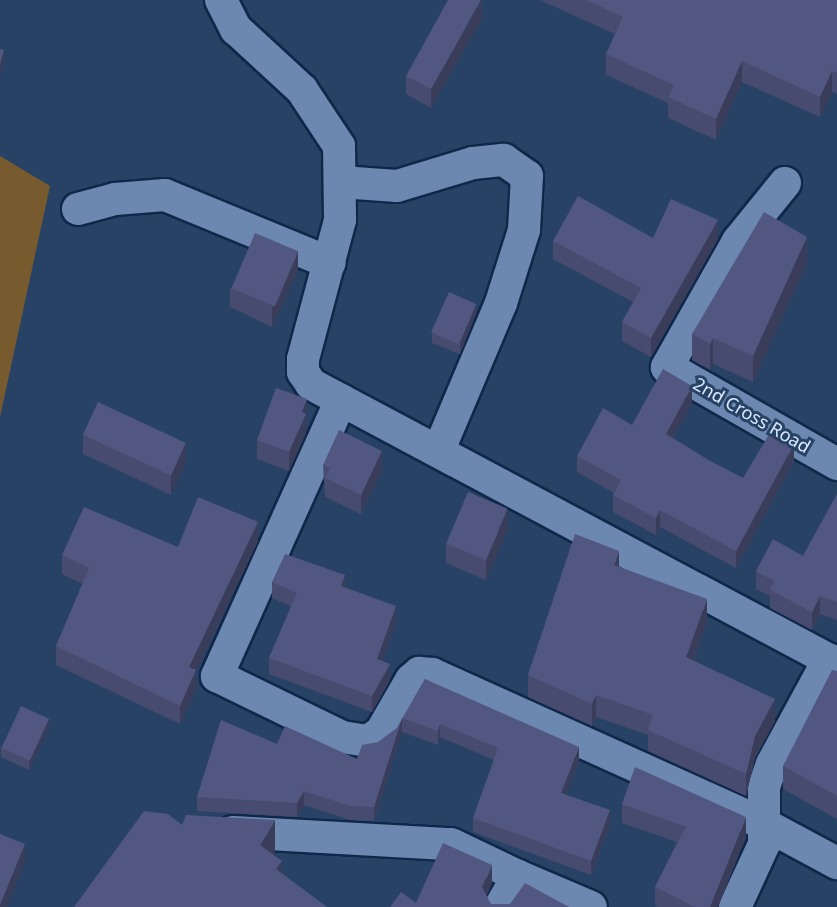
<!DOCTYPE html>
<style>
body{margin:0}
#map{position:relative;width:837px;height:907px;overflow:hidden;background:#284265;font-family:"Noto Sans",sans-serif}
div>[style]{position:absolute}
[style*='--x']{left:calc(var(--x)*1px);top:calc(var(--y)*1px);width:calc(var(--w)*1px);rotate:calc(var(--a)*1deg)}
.green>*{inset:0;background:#775b2e}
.roads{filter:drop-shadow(2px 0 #0f2749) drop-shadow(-2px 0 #0f2749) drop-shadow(0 2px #0f2749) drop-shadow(0 -2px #0f2749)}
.street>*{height:32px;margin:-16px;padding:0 16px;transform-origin:16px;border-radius:16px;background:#6c88b0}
.wall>*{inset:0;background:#464b6f}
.shaded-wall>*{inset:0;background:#393d5a}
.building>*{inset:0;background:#515781;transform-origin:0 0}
span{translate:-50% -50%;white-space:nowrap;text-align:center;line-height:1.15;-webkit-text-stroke:6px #284265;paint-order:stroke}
.street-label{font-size:18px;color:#d9e8fe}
</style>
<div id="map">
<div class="green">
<div style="clip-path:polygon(0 156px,50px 186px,0 417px)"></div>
</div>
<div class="roads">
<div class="street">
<div style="--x:221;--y:0;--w:33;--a:63"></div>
<div style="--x:236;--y:29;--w:90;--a:42.7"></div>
<div style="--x:302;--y:90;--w:67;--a:56.5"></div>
<div style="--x:339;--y:146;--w:74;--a:89.2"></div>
<div style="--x:340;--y:220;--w:144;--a:104.9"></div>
<div style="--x:303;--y:359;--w:13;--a:90"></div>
<div style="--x:303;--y:372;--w:14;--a:56"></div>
<div style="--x:311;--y:384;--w:596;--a:28.03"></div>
<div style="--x:341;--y:182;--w:56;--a:4.1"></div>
<div style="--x:397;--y:186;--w:79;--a:-16.8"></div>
<div style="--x:473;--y:163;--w:31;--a:-6"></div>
<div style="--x:504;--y:160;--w:28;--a:35"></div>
<div style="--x:527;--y:176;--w:54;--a:93.2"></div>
<div style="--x:524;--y:230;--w:77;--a:107.5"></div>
<div style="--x:501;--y:303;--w:160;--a:112.9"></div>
<div style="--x:785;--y:183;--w:75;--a:129"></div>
<div style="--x:738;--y:241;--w:145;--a:119.4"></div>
<div style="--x:667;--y:367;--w:196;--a:29.7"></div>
<div style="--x:78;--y:209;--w:38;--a:-15"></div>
<div style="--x:115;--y:199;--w:50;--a:-4.6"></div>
<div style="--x:165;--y:195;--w:178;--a:22.4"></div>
<div style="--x:341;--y:400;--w:303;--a:114.2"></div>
<div style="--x:217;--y:676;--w:139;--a:26"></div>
<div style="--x:342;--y:737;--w:26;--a:9"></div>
<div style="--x:368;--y:741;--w:16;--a:-35"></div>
<div style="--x:381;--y:732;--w:60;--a:-60"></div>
<div style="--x:411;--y:680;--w:11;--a:-41"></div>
<div style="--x:419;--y:673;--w:13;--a:4"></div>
<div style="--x:432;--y:674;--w:367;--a:24.3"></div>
<div style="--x:766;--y:825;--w:81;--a:28.2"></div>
<div style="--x:233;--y:832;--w:218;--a:3.2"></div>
<div style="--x:451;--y:844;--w:74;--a:25.5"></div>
<div style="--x:500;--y:907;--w:36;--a:-60"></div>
<div style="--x:518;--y:876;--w:79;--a:23"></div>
<div style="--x:735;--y:907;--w:69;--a:-65.3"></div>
<div style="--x:764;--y:844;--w:57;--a:-90"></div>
<div style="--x:764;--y:787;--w:24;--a:-71"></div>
<div style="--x:772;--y:764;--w:119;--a:-61.5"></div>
</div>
</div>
<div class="wall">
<div style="clip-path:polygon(540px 0,837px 0,837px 94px,832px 92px,820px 117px,742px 82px,716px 140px,668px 118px,668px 103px,606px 75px,606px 54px,615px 34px)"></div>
<div style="clip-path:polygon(482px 18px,431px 108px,406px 94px,406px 76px)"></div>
<div style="clip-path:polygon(653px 238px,718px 239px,651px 357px,622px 341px,622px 322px,633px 302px,553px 259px,553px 241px)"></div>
<div style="clip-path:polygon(807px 263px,753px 382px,713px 364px,710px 370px,692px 360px,692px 334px)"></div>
<div style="clip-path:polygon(298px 270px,272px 327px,230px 307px,230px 288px)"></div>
<div style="clip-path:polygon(476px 314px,460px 354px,432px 343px,432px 333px)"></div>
<div style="clip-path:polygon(692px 403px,673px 438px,710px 461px,743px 478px,794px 461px,736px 568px,660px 527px,656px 535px,613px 512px,613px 495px,614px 493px,577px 472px,577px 456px,632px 425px)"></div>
<div style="clip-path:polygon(307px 418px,306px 433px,289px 471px,257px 459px,257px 440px)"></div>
<div style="clip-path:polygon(83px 435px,186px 462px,171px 495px,83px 454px)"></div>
<div style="clip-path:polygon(323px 465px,382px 470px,361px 514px,325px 497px)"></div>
<div style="clip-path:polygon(837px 494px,837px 620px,820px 614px,812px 630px,770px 608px,770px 596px,756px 589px,756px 571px,803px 556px)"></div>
<div style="clip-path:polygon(508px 528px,486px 580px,446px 563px,446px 544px)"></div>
<div style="clip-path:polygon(258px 541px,196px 671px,196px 689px,180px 724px,56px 665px,56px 646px,83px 584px,62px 574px,62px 555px)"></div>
<div style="clip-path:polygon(619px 566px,707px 621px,693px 661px,775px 721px,755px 758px,746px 796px,648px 751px,648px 735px,596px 717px,592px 726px,528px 697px,528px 675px)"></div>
<div style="clip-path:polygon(272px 582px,345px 588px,396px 622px,382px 661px,390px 680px,372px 712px,269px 674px,269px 658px,291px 606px,272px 598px)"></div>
<div style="clip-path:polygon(837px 671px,837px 819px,783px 789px,783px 766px)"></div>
<div style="clip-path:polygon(425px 679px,579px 761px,566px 794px,610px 824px,591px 875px,473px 832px,473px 818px,494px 760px,440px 737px,438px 745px,402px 732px,374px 821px,350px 820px,304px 805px,297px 817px,197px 811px,197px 797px,277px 744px,357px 759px,397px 728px)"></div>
<div style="clip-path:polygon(49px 728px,29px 770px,1px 757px,1px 747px)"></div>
<div style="clip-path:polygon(622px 804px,746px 836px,718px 907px,658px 907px,655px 906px,655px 887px,677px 842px,622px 823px)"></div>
</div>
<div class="shaded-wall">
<div style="clip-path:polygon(482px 0,482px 18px,431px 108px,431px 89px)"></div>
<div style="clip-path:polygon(4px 50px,4px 60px,0 75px,0 65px)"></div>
<div style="clip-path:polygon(742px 61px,742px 82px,716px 140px,716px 119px)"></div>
<div style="clip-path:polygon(832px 71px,832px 92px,820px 117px,820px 97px)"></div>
<div style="clip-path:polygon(718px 220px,718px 239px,651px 357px,651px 338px)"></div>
<div style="clip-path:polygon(807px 237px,807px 263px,753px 382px,753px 356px)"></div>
<div style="clip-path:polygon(298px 251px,298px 270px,272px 327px,272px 308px)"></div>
<div style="clip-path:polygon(476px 304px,476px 314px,460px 354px,460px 344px)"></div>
<div style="clip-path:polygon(713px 338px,713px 364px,710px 370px,710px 344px)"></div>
<div style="clip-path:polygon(692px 386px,692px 403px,666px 450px,666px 434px)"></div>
<div style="clip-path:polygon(307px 399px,306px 433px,289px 471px,289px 452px)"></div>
<div style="clip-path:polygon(186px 443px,186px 462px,171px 495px,171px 476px)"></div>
<div style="clip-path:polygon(794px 444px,794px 461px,736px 568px,736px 551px)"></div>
<div style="clip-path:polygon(382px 451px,382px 470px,361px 514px,361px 495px)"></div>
<div style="clip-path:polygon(508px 509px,508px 528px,486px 580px,486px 561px)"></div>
<div style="clip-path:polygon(660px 510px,660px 527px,656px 535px,656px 518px)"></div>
<div style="clip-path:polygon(258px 522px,258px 541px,196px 671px,196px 689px,180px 724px,180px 706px,189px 667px)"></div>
<div style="clip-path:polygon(619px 551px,619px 572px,614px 565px)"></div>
<div style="clip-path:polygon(345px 575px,345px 591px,341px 586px)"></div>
<div style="clip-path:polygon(820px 596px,820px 614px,812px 630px,812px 612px)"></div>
<div style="clip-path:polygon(707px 599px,707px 621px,686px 679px,686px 657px)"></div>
<div style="clip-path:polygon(396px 606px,396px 622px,377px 675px,377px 659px)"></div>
<div style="clip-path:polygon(390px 664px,390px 680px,372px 712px,372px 696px)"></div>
<div style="clip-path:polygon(596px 695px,596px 717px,592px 726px,592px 704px)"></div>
<div style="clip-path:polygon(775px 699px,775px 721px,755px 758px,746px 796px,746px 774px,755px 736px)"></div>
<div style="clip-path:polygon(402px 718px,402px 732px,374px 821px,374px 807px)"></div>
<div style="clip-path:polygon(49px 719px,49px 728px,29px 770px,29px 761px)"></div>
<div style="clip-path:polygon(440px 724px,440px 737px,438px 745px,438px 731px)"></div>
<div style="clip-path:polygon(579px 747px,579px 761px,561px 807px,561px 793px)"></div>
<div style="clip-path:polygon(304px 791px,304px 805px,297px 817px,297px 803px)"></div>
<div style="clip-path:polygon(610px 810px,610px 824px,591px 875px,591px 861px)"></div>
<div style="clip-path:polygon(746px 817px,746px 836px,718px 907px,710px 907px)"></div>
<div style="clip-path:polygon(275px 820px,275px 852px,260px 877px,260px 845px)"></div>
<div style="clip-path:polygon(25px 844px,25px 862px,7px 907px,0 907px,0 905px)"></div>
<div style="clip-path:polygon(282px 861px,282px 893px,276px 869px)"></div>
<div style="clip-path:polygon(492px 865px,492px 884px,482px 906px,482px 887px)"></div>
</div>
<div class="building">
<div style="clip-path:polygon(448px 0,481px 0,431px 89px,406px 76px)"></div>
<div style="clip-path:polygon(586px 0,837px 0,837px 73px,832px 71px,820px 97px,742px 61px,716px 119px,668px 97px,674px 85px,606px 54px,623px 17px)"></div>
<div style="clip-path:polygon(0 49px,4px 50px,0 65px)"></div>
<div style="clip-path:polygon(578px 196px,653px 238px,671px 199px,718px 220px,651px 338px,622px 322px,641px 288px,553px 241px)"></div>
<div style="clip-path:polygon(764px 212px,807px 237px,753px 356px,713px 338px,710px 344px,692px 334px)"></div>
<div style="left:255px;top:233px;width:47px;height:60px;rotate:23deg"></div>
<div style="left:449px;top:292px;width:30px;height:44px;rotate:24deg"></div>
<div style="clip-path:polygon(663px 369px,692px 386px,666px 434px,710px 461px,743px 478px,771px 431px,794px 444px,736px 551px,660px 510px,656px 518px,613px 495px,621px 480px,577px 456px,603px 408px,632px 425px)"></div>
<div style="clip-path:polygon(276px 388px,307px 399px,302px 412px,306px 414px,289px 452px,257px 440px)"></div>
<div style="left:98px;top:402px;width:97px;height:36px;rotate:25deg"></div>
<div style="clip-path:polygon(339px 430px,382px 451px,361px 495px,325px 478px,330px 468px,323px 465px)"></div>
<div style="left:468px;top:492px;width:43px;height:56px;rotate:23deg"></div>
<div style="clip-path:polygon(837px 494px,837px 602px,820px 596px,812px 612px,770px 590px,774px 581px,756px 571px,773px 539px,803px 556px)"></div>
<div style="clip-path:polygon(198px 497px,258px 522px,189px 667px,196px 670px,180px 706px,56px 646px,89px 568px,62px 555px,84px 507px,178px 547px)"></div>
<div style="clip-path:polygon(575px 534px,619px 551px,614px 565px,707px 599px,686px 657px,775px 699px,755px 736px,746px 774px,648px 730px,653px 715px,596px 695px,592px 704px,528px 675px)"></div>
<div style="clip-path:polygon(285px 554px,345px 575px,341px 586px,396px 606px,377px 659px,390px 664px,372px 696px,269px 658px,297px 593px,272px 582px)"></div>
<div style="clip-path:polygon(832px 670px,837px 671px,837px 796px,783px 766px)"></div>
<div style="clip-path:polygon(425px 679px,579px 747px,561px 793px,610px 810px,591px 861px,473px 818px,498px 748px,440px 724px,438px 731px,402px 718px,374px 807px,350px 806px,304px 791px,297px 803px,197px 797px,221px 720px,277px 744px,285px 726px,357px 759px,362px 745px,378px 742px,397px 728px)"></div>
<div style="left:21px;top:706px;width:31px;height:46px;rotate:25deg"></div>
<div style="clip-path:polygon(635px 767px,746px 817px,710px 907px,695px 907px,655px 887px,686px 827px,622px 804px)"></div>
<div style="clip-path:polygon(144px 811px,168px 814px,182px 825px,186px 815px,275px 820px,260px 845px,282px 861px,276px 869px,327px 907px,74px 907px)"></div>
<div style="clip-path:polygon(0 834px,25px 844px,0 905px)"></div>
<div style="clip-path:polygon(443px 843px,492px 865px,482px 887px,491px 904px,510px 904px,525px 883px,569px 907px,390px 907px,401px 892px,416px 903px)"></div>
</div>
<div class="street-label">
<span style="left:752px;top:415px;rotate:30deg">2nd Cross Road</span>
</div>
</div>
